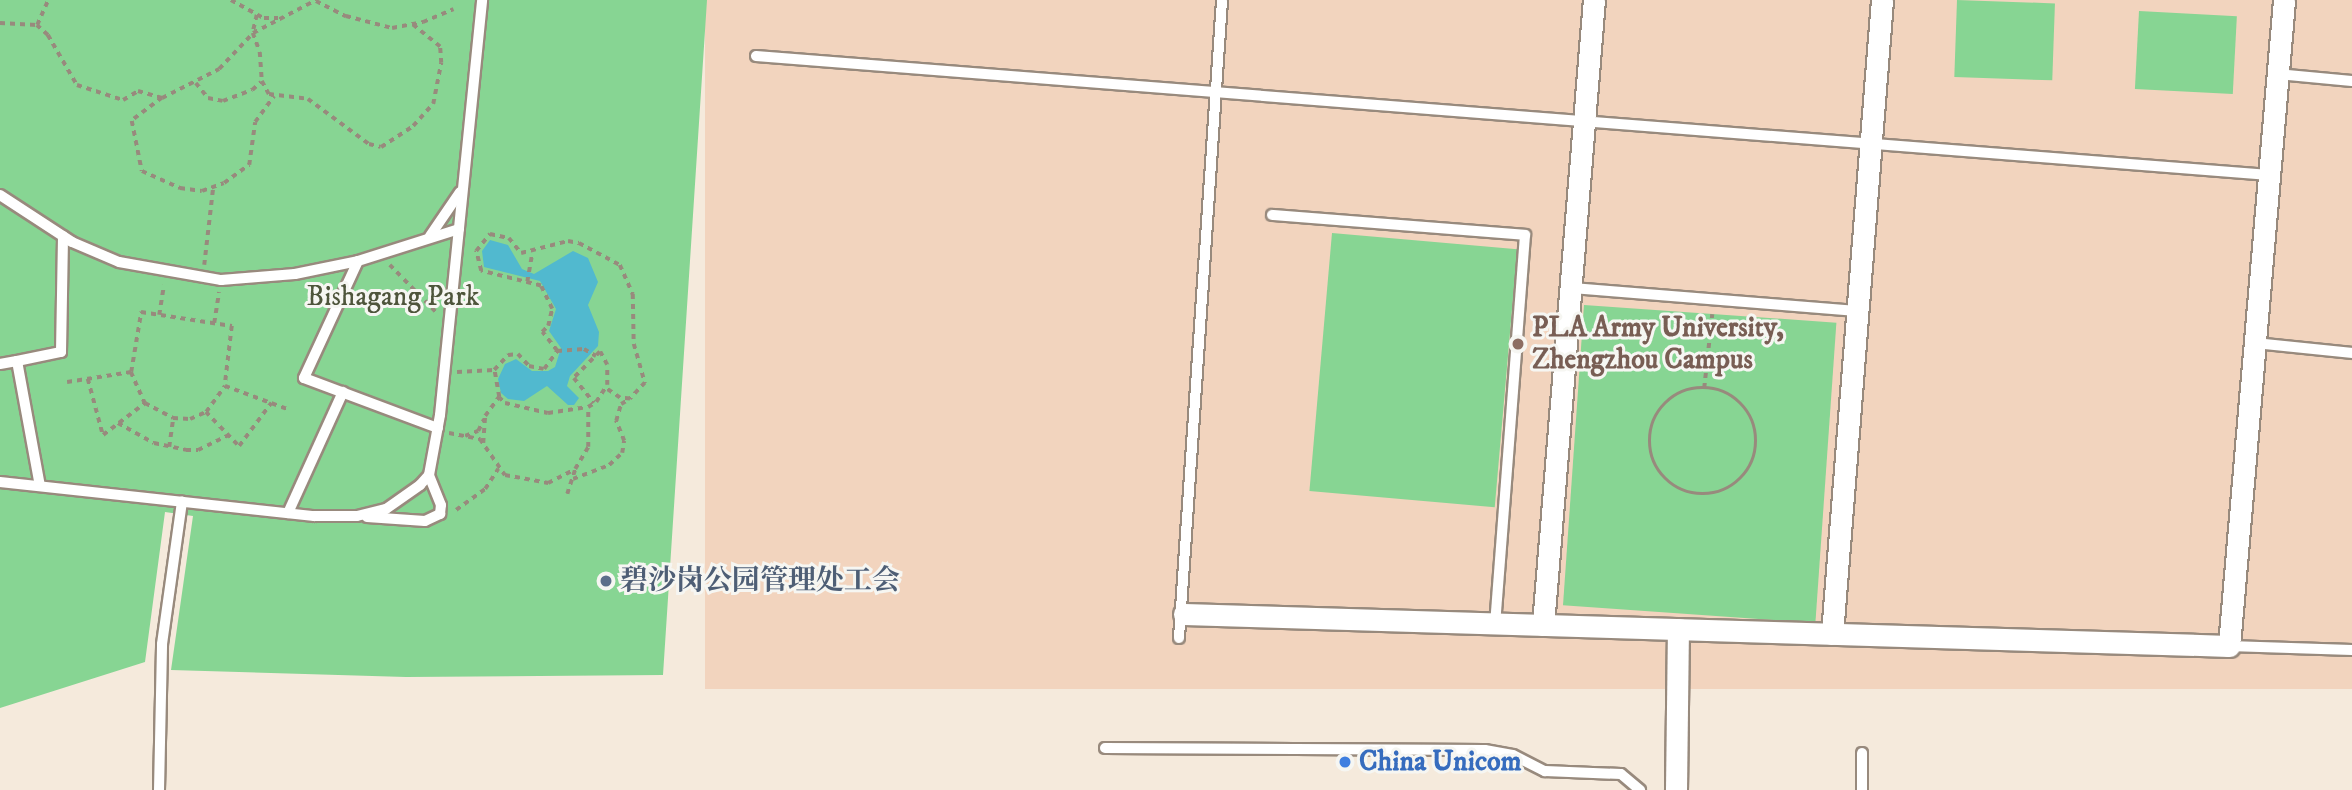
<!DOCTYPE html>
<meta charset="utf-8">
<style>
body{margin:0}
#map{position:relative;width:2352px;height:790px;overflow:hidden;background:#f5eadc;font-family:"IM FELL DW Pica","Noto Serif SC",serif}
div>[style]{position:absolute}
[style*='--x']{left:calc(var(--x)*1px);top:calc(var(--y)*1px);width:calc(var(--w)*1px);rotate:calc(var(--a)*1deg)}
.built>*{inset:0;background:#f2d4be;transform-origin:0 0}
.green>*{inset:0;background:#87d593;transform-origin:0 0}
.water>*{inset:0;background:#51b9cf}
.path>*{height:3.5px;margin-top:-1.75px;transform-origin:0;background:repeating-linear-gradient(90deg,#988a7d 0 5px,transparent 0 10px)}
.path>.ring{margin:-1.75px;padding:0;box-sizing:content-box;background:none;border:3.5px solid #988a7d;border-radius:50%}
.roads{filter:drop-shadow(2px 0 #988a7d) drop-shadow(-2px 0 #988a7d) drop-shadow(0 2px #988a7d) drop-shadow(0 -2px #988a7d)}
.service>*{height:10px;margin:-5px;padding:0 5px;transform-origin:5px;border-radius:5px;background:#fff}
.minor>*{height:21px;margin:-10.5px;padding:0 10.5px;transform-origin:10.5px;border-radius:10.5px;background:#fff}
.dots>*{width:19px;height:19px;translate:-50% -50%;box-sizing:border-box;border:4px solid #f6f6f2;border-radius:50%}
span{translate:-50% -50%;white-space:nowrap;text-align:center;line-height:1.15;-webkit-text-stroke:6px #f6f6f2;paint-order:stroke}
.park-label{font-size:28px;color:#4e553b}
.education-label{font-size:28px;color:#785e54;font-weight:700}
.left{translate:0 -50%;text-align:left}
.service-label{font-size:28px;color:#4e5e75;font-weight:700}
.shop-label{font-size:28px;color:#366cbe;font-weight:700}
</style>
<div id="map">
<div class="built">
<div style="left:705px;top:0;width:1647px;height:689px"></div>
</div>
<div class="green">
<div style="clip-path:polygon(0 0,707px 0,663px 675px,406px 677px,171px 670px,193px 516px,165px 512px,145px 662px,0 708px)"></div>
<div style="left:1957px;top:0;width:98px;height:77px;rotate:2deg"></div>
<div style="left:2139px;top:11px;width:98px;height:78px;rotate:3deg"></div>
<div style="left:1332px;top:233px;width:186px;height:259px;rotate:5deg"></div>
<div style="left:1584px;top:305px;width:253px;height:301px;rotate:4deg"></div>
</div>
<div class="water">
<div style="clip-path:polygon(490px 240px,508px 245px,522px 269px,534px 274px,573px 251px,588px 258px,598px 282px,588px 305px,599px 332px,598px 346px,570px 376px,567px 386px,579px 398px,574px 405px,568px 405px,547px 386px,524px 401px,508px 399px,501px 393px,498px 379px,505px 364px,516px 359px,532px 371px,548px 371px,555px 367px,561px 348px,549px 331px,556px 309px,540px 281px,484px 267px,482px 251px)"></div>
</div>
<div class="path">
<div style="--x:231;--y:0;--w:38;--a:29"></div>
<div style="--x:264;--y:18;--w:14;--a:0"></div>
<div style="--x:316;--y:1;--w:34;--a:27"></div>
<div style="--x:346;--y:16;--w:48;--a:14.6"></div>
<div style="--x:392;--y:28;--w:32;--a:-11"></div>
<div style="--x:423;--y:22;--w:33;--a:-23"></div>
<div style="--x:257;--y:15;--w:18;--a:103"></div>
<div style="--x:253;--y:33;--w:20;--a:70"></div>
<div style="--x:260;--y:52;--w:29;--a:86"></div>
<div style="--x:262;--y:81;--w:15;--a:62"></div>
<div style="--x:269;--y:94;--w:39;--a:7"></div>
<div style="--x:308;--y:99;--w:76;--a:36.4"></div>
<div style="--x:369;--y:144;--w:12;--a:14"></div>
<div style="--x:381;--y:147;--w:38;--a:-33"></div>
<div style="--x:413;--y:126;--w:30;--a:-48"></div>
<div style="--x:433;--y:104;--w:42;--a:-79"></div>
<div style="--x:441;--y:63;--w:16;--a:-94"></div>
<div style="--x:440;--y:47;--w:35;--a:-141"></div>
<div style="--x:0;--y:23;--w:37;--a:3"></div>
<div style="--x:37;--y:25;--w:15;--a:42"></div>
<div style="--x:48;--y:35;--w:58;--a:59.9"></div>
<div style="--x:77;--y:85;--w:48;--a:18.1"></div>
<div style="--x:123;--y:100;--w:17;--a:-31"></div>
<div style="--x:138;--y:91;--w:25;--a:16"></div>
<div style="--x:162;--y:98;--w:64;--a:-27"></div>
<div style="--x:219;--y:69;--w:50;--a:-46.6"></div>
<div style="--x:253;--y:33;--w:71;--a:-27.6"></div>
<div style="--x:37;--y:25;--w:27;--a:-66"></div>
<div style="--x:196;--y:83;--w:19;--a:51"></div>
<div style="--x:208;--y:98;--w:15;--a:11"></div>
<div style="--x:223;--y:101;--w:31;--a:-21"></div>
<div style="--x:252;--y:90;--w:12;--a:-42"></div>
<div style="--x:162;--y:98;--w:38;--a:143"></div>
<div style="--x:132;--y:121;--w:51;--a:78.7"></div>
<div style="--x:142;--y:171;--w:42;--a:24.1"></div>
<div style="--x:180;--y:188;--w:22;--a:8"></div>
<div style="--x:202;--y:191;--w:23;--a:-20"></div>
<div style="--x:224;--y:183;--w:31;--a:-36"></div>
<div style="--x:249;--y:165;--w:43;--a:-82.1"></div>
<div style="--x:255;--y:122;--w:32;--a:-54"></div>
<div style="--x:204;--y:265;--w:79;--a:-83.4"></div>
<div style="--x:390;--y:265;--w:66;--a:45.6"></div>
<div style="--x:527;--y:282;--w:29;--a:-80"></div>
<div style="--x:159;--y:315;--w:30;--a:-81"></div>
<div style="--x:214;--y:323;--w:31;--a:-81"></div>
<div style="--x:557;--y:351;--w:27;--a:-4"></div>
<div style="--x:584;--y:349;--w:14;--a:30"></div>
<div style="--x:131;--y:372;--w:61;--a:-80.5"></div>
<div style="--x:141;--y:312;--w:92;--a:8.7"></div>
<div style="--x:232;--y:326;--w:60;--a:96.7"></div>
<div style="--x:457;--y:372;--w:37;--a:-3"></div>
<div style="--x:88;--y:379;--w:58;--a:75"></div>
<div style="--x:103;--y:435;--w:53;--a:-37.3"></div>
<div style="--x:67;--y:382;--w:65;--a:-8.9"></div>
<div style="--x:131;--y:372;--w:34;--a:66"></div>
<div style="--x:145;--y:403;--w:32;--a:28"></div>
<div style="--x:173;--y:418;--w:17;--a:3"></div>
<div style="--x:190;--y:419;--w:17;--a:-24"></div>
<div style="--x:206;--y:412;--w:32;--a:-54"></div>
<div style="--x:225;--y:386;--w:69;--a:20.3"></div>
<div class="ring" style="left:1650px;top:388px;width:102.5px;height:102.5px"></div>
<div style="--x:1704;--y:388;--w:74;--a:-83.8"></div>
<div style="--x:499;--y:397;--w:27;--a:-100"></div>
<div style="--x:494;--y:370;--w:21;--a:-47"></div>
<div style="--x:508;--y:355;--w:10;--a:-6"></div>
<div style="--x:518;--y:354;--w:16;--a:47"></div>
<div style="--x:529;--y:366;--w:15;--a:11"></div>
<div style="--x:544;--y:369;--w:22;--a:-54"></div>
<div style="--x:557;--y:351;--w:24;--a:-128"></div>
<div style="--x:542;--y:332;--w:8;--a:-45"></div>
<div style="--x:548;--y:326;--w:17;--a:-77"></div>
<div style="--x:552;--y:309;--w:25;--a:-116"></div>
<div style="--x:541;--y:286;--w:62;--a:-166"></div>
<div style="--x:481;--y:271;--w:21;--a:-104"></div>
<div style="--x:476;--y:251;--w:22;--a:-51"></div>
<div style="--x:490;--y:234;--w:19;--a:12"></div>
<div style="--x:509;--y:238;--w:19;--a:51"></div>
<div style="--x:521;--y:253;--w:49;--a:-14.3"></div>
<div style="--x:568;--y:241;--w:11;--a:10"></div>
<div style="--x:579;--y:243;--w:47;--a:28.2"></div>
<div style="--x:620;--y:265;--w:32;--a:66"></div>
<div style="--x:633;--y:294;--w:50;--a:88.9"></div>
<div style="--x:634;--y:344;--w:41;--a:74.2"></div>
<div style="--x:645;--y:383;--w:22;--a:133"></div>
<div style="--x:630;--y:399;--w:10;--a:-174"></div>
<div style="--x:620;--y:398;--w:18;--a:-146"></div>
<div style="--x:206;--y:412;--w:47;--a:45.9"></div>
<div style="--x:239;--y:446;--w:54;--a:-53.3"></div>
<div style="--x:118;--y:423;--w:41;--a:29.1"></div>
<div style="--x:154;--y:443;--w:33;--a:12"></div>
<div style="--x:186;--y:450;--w:12;--a:0"></div>
<div style="--x:198;--y:450;--w:34;--a:-26"></div>
<div style="--x:449;--y:433;--w:32;--a:11"></div>
<div style="--x:480;--y:439;--w:44;--a:55.2"></div>
<div style="--x:505;--y:475;--w:44;--a:10.5"></div>
<div style="--x:548;--y:483;--w:30;--a:-27"></div>
<div style="--x:575;--y:469;--w:26;--a:-59"></div>
<div style="--x:588;--y:447;--w:39;--a:-90"></div>
<div style="--x:465;--y:436;--w:14;--a:-21"></div>
<div style="--x:478;--y:431;--w:13;--a:-63"></div>
<div style="--x:483;--y:443;--w:27;--a:-86"></div>
<div style="--x:485;--y:416;--w:24;--a:-54"></div>
<div style="--x:499;--y:397;--w:8;--a:45"></div>
<div style="--x:505;--y:403;--w:44;--a:13.1"></div>
<div style="--x:548;--y:413;--w:40;--a:-8.5"></div>
<div style="--x:588;--y:407;--w:9;--a:-32"></div>
<div style="--x:596;--y:402;--w:20;--a:-57"></div>
<div style="--x:607;--y:385;--w:20;--a:-90"></div>
<div style="--x:607;--y:365;--w:15;--a:-118"></div>
<div style="--x:600;--y:352;--w:37;--a:135"></div>
<div style="--x:574;--y:378;--w:32;--a:51"></div>
<div style="--x:169;--y:447;--w:29;--a:-82"></div>
<div style="--x:573;--y:479;--w:39;--a:-21"></div>
<div style="--x:609;--y:465;--w:18;--a:-43"></div>
<div style="--x:622;--y:453;--w:12;--a:-81"></div>
<div style="--x:624;--y:441;--w:22;--a:-112"></div>
<div style="--x:616;--y:421;--w:18;--a:-74"></div>
<div style="--x:621;--y:404;--w:8;--a:-30"></div>
<div style="--x:567;--y:494;--w:26;--a:-72"></div>
<div style="--x:456;--y:510;--w:36;--a:-36"></div>
<div style="--x:485;--y:489;--w:24;--a:-57"></div>
</div>
<div class="roads">
<div class="service">
<div style="--x:756;--y:56;--w:1518;--a:4.5"></div>
<div style="--x:2277;--y:74;--w:75;--a:5.3"></div>
<div style="--x:0;--y:195;--w:86;--a:33.1"></div>
<div style="--x:72;--y:242;--w:51;--a:23.1"></div>
<div style="--x:119;--y:262;--w:104;--a:10"></div>
<div style="--x:221;--y:280;--w:74;--a:-4.6"></div>
<div style="--x:295;--y:274;--w:64;--a:-11.7"></div>
<div style="--x:358;--y:261;--w:106;--a:-17.6"></div>
<div style="--x:1272;--y:215;--w:254;--a:4.5"></div>
<div style="--x:1525;--y:235;--w:390;--a:94.4"></div>
<div style="--x:430;--y:236;--w:53;--a:-55.7"></div>
<div style="--x:358;--y:261;--w:129;--a:114.8"></div>
<div style="--x:304;--y:378;--w:143;--a:20.5"></div>
<div style="--x:1571;--y:288;--w:288;--a:4.6"></div>
<div style="--x:2255;--y:343;--w:98;--a:5.9"></div>
<div style="--x:17;--y:361;--w:45;--a:-11.6"></div>
<div style="--x:61;--y:352;--w:116;--a:-89"></div>
<div style="--x:0;--y:364;--w:17;--a:-10"></div>
<div style="--x:17;--y:361;--w:127;--a:79.6"></div>
<div style="--x:0;--y:482;--w:316;--a:6.2"></div>
<div style="--x:314;--y:516;--w:43;--a:0"></div>
<div style="--x:357;--y:516;--w:30;--a:-14"></div>
<div style="--x:386;--y:509;--w:42;--a:-35.2"></div>
<div style="--x:420;--y:485;--w:13;--a:-48"></div>
<div style="--x:429;--y:475;--w:61;--a:-79.6"></div>
<div style="--x:440;--y:415;--w:417;--a:-84.2"></div>
<div style="--x:288;--y:513;--w:133;--a:-65.6"></div>
<div style="--x:367;--y:517;--w:58;--a:3.9"></div>
<div style="--x:425;--y:521;--w:17;--a:-25"></div>
<div style="--x:440;--y:514;--w:9;--a:-84"></div>
<div style="--x:441;--y:505;--w:32;--a:-112"></div>
<div style="--x:1179;--y:638;--w:639;--a:-86.14"></div>
<div style="--x:2229;--y:646;--w:123;--a:1.9"></div>
<div style="--x:1105;--y:748;--w:380;--a:0.3"></div>
<div style="--x:1485;--y:750;--w:28;--a:10"></div>
<div style="--x:1513;--y:755;--w:36;--a:27"></div>
<div style="--x:1545;--y:771;--w:76;--a:2.3"></div>
<div style="--x:1621;--y:774;--w:25;--a:40"></div>
<div style="--x:1862;--y:753;--w:37;--a:90"></div>
<div style="--x:159;--y:790;--w:146;--a:-88.8"></div>
<div style="--x:162;--y:644;--w:144;--a:-82"></div>
</div>
<div class="minor">
<div style="--x:1184;--y:614;--w:1045;--a:1.75"></div>
<div style="--x:2229;--y:646;--w:648;--a:-85.13"></div>
<div style="--x:1543;--y:625;--w:627;--a:-85.34"></div>
<div style="--x:1832;--y:634;--w:636;--a:-85.49"></div>
<div style="--x:1676;--y:790;--w:161;--a:-89.3"></div>
</div>
</div>
<div class="dots">
<div style="left:1518px;top:344px;background:#8d6e63"></div>
<div style="left:606px;top:581px;background:#5c6f8a"></div>
<div style="left:1345px;top:762px;background:#3f7fe0"></div>
</div>
<div class="park-label">
<span style="left:393px;top:297px">Bishagang Park</span>
</div>
<div class="education-label">
<span class="left" style="left:1532px;top:344px">PLA Army University,<br>Zhengzhou Campus</span>
</div>
<div class="service-label">
<span class="left" style="left:620px;top:581px">碧沙岗公园管理处工会</span>
</div>
<div class="shop-label">
<span class="left" style="left:1359px;top:762px">China Unicom</span>
</div>
</div>
